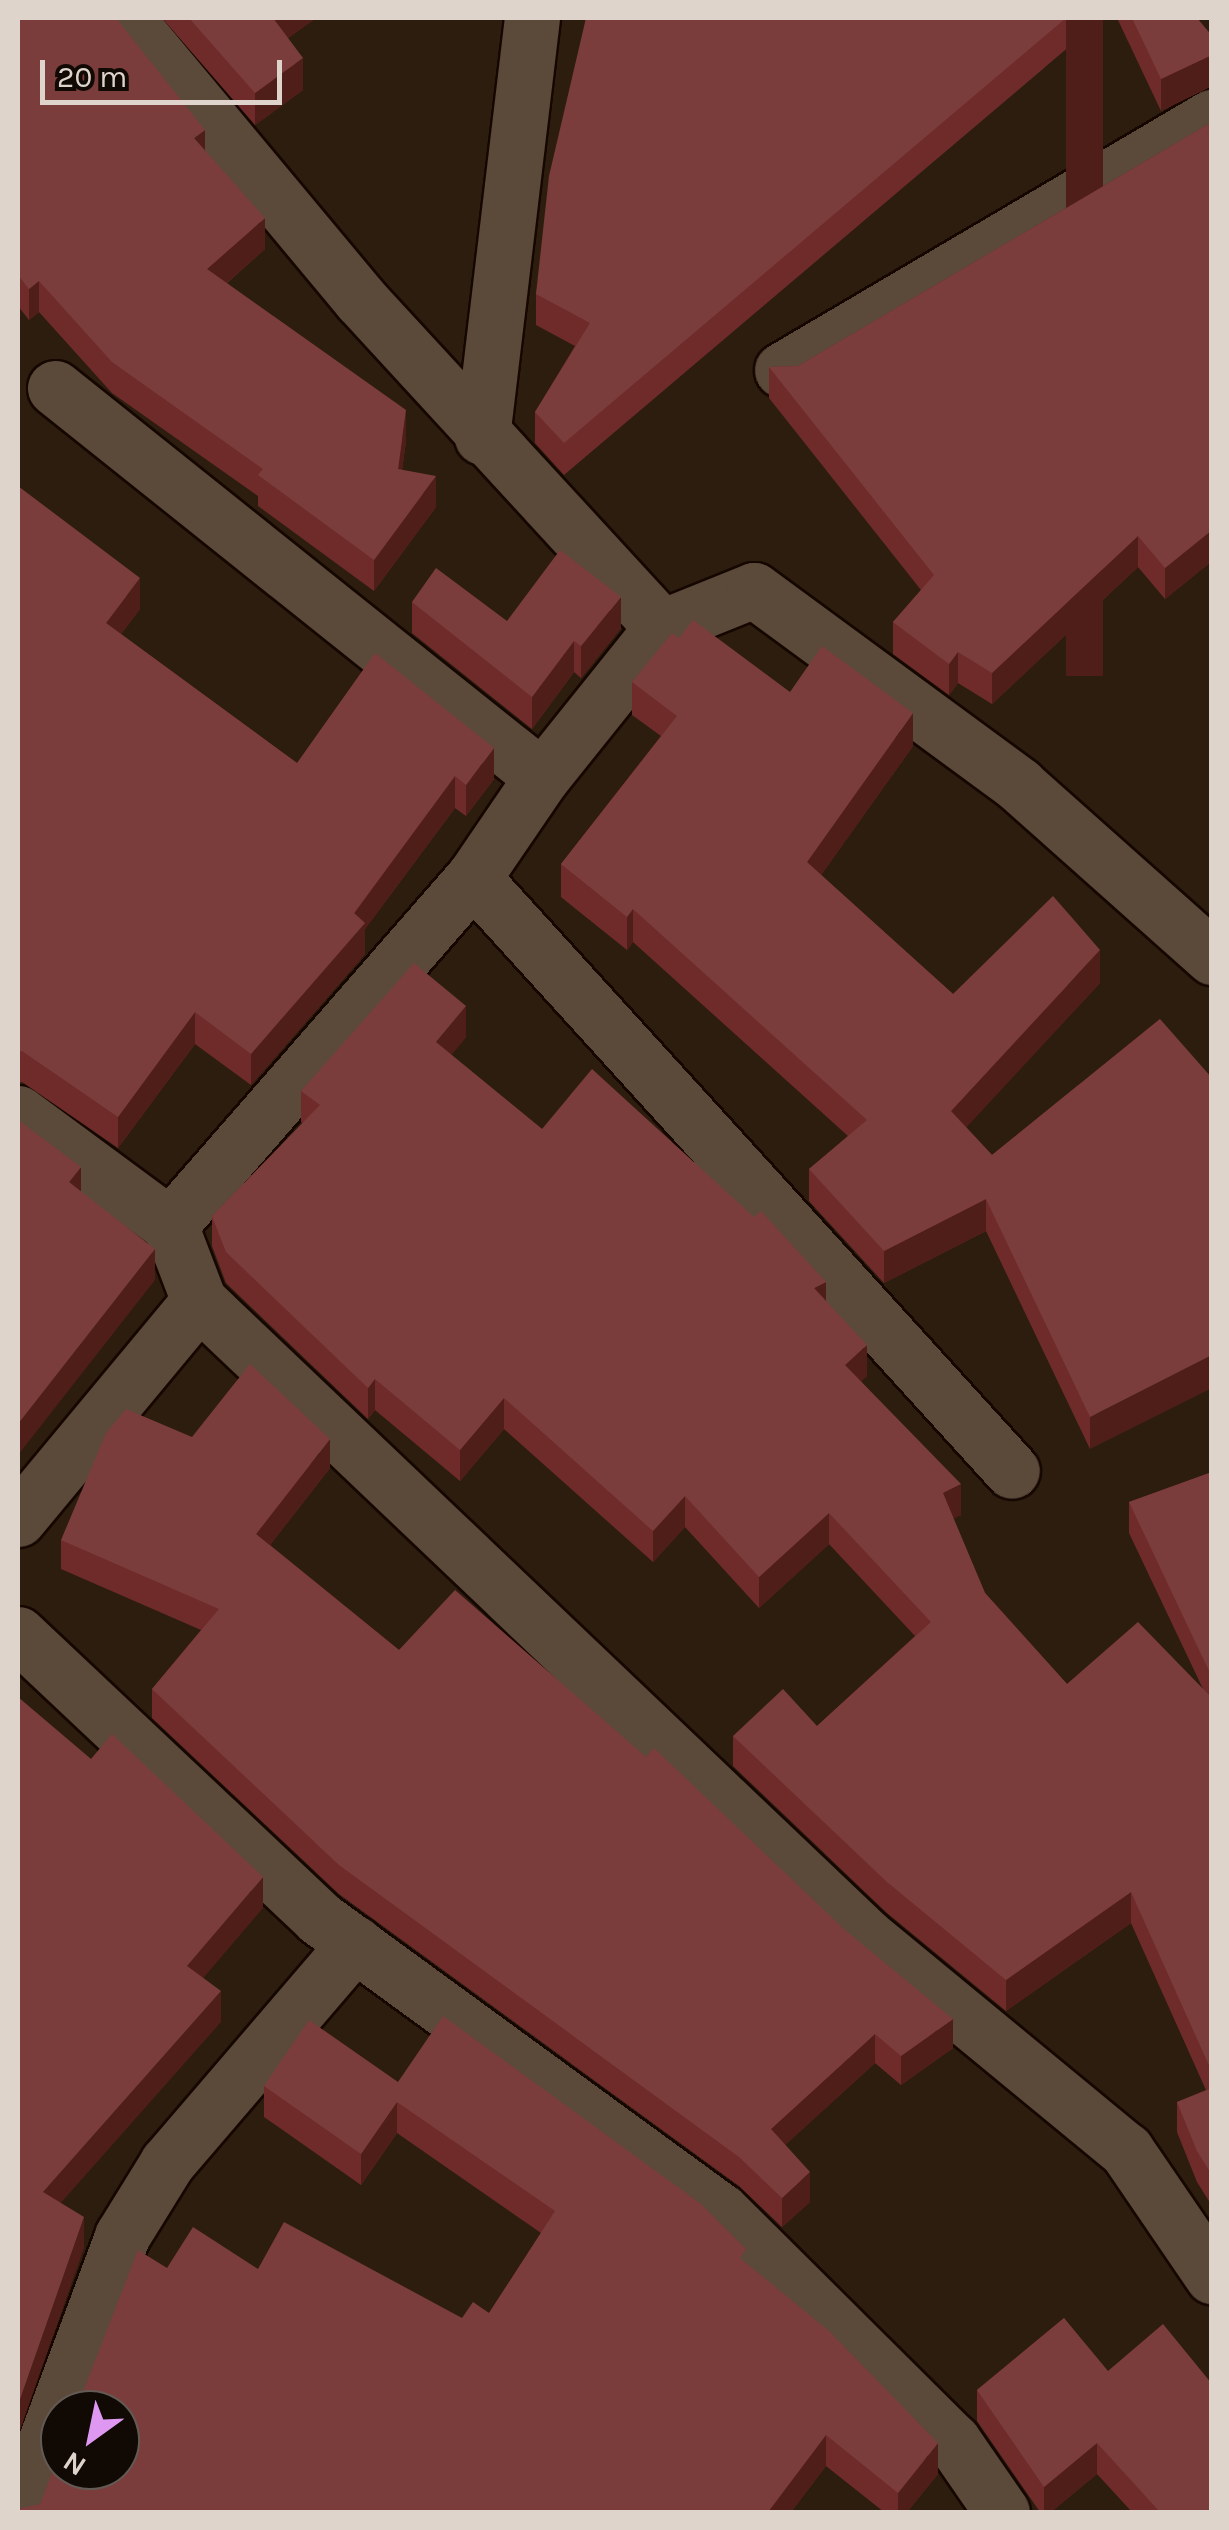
<!DOCTYPE html>
<style>
body{margin:0}
#map{position:relative;width:1229px;height:2530px;overflow:hidden;background:#2d1d0f;font-family:Karla,sans-serif}
div>[style]{position:absolute}
[style*='--x']{left:calc(var(--x)*1px);top:calc(var(--y)*1px);width:calc(var(--w)*1px);rotate:calc(var(--a)*1deg)}
.roads{filter:drop-shadow(2px 0 #150700) drop-shadow(-2px 0 #150700) drop-shadow(0 2px #150700) drop-shadow(0 -2px #150700)}
.minor>*{height:55px;margin:-27.5px;padding:0 27.5px;transform-origin:27.5px;border-radius:27.5px;background:#5b493a}
.wall>*{inset:0;background:#6f2b2a}
.shaded-wall>*{inset:0;background:#501e18;transform-origin:0 0}
.building>*{inset:0;background:#7b3d3b}
span{translate:-50% -50%;white-space:nowrap;text-align:center;line-height:1.15;-webkit-text-stroke:9px #100904;paint-order:stroke}
.frame{position:absolute;inset:0;border:20px solid #dfd4cb;pointer-events:none}
.north{position:absolute;left:40px;top:2390px;width:100px;height:100px;box-sizing:border-box;background:#100904;border:2px solid #635a54;border-radius:50%;rotate:213deg;font-size:28px;font-weight:700;line-height:40px;text-align:center;color:#dfd4cb}
.north::after{content:'';display:block;margin:auto;width:35px;height:45px;background:#df98f1;clip-path:polygon(50% 0,100% 100%,50% 72%,0 100%)}
.scale{position:absolute;left:40px;top:60px;width:242px;height:45px;box-sizing:border-box;border:5px solid #dfd4cb;border-top:0;padding-left:12px;font-size:30px;line-height:35px;white-space:nowrap;color:#dfd4cb;-webkit-text-stroke:8px #100904;paint-order:stroke}
</style>
<div id="map">
<div class="roads">
<div class="minor">
<div style="--x:126;--y:18;--w:366;--a:50.2"></div>
<div style="--x:360;--y:299;--w:446;--a:47.4"></div>
<div style="--x:662;--y:627;--w:99;--a:-21.9"></div>
<div style="--x:754;--y:590;--w:329;--a:36.3"></div>
<div style="--x:1019;--y:785;--w:259;--a:41.7"></div>
<div style="--x:782;--y:370;--w:499;--a:-30.5"></div>
<div style="--x:55;--y:388;--w:623;--a:38.62"></div>
<div style="--x:482;--y:437;--w:422;--a:-83.2"></div>
<div style="--x:473;--y:878;--w:801;--a:47.73"></div>
<div style="--x:18;--y:1113;--w:189;--a:36.4"></div>
<div style="--x:170;--y:1225;--w:81;--a:69.1"></div>
<div style="--x:199;--y:1301;--w:921;--a:43.59"></div>
<div style="--x:866;--y:1936;--w:337;--a:39.5"></div>
<div style="--x:1126;--y:2150;--w:153;--a:55.7"></div>
<div style="--x:170;--y:1225;--w:461;--a:-48.9"></div>
<div style="--x:473;--y:878;--w:122;--a:-55.7"></div>
<div style="--x:542;--y:777;--w:192;--a:-51.3"></div>
<div style="--x:18;--y:1519;--w:283;--a:-50.3"></div>
<div style="--x:18;--y:1634;--w:414;--a:43.3"></div>
<div style="--x:319;--y:1918;--w:497;--a:36.1"></div>
<div style="--x:721;--y:2211;--w:327;--a:44.8"></div>
<div style="--x:953;--y:2441;--w:86;--a:55.4"></div>
<div style="--x:19;--y:2512;--w:295;--a:-69.5"></div>
<div style="--x:122;--y:2236;--w:86;--a:-58.3"></div>
<div style="--x:167;--y:2163;--w:289;--a:-49.4"></div>
</div>
</div>
<div class="wall">
<div style="clip-path:polygon(18px 18px,205px 150px,265px 249px,227px 283px,406px 441px,402px 470px,436px 507px,374px 591px,258px 506px,258px 496px,112px 393px,39px 312px,29px 320px,18px 306px)"></div>
<div style="clip-path:polygon(162px 18px,316px 18px,288px 38px,303px 90px,255px 125px)"></div>
<div style="clip-path:polygon(586px 18px,1103px 18px,564px 475px,535px 443px,535px 412px,575px 346px,536px 325px,536px 294px)"></div>
<div style="clip-path:polygon(1117px 18px,1197px 18px,1212px 36px,1212px 86px,1161px 111px)"></div>
<div style="clip-path:polygon(1212px 122px,1212px 561px,1165px 599px,1138px 567px,992px 704px,958px 683px,949px 695px,893px 654px,893px 622px,921px 590px,769px 398px,769px 367px,798px 366px)"></div>
<div style="clip-path:polygon(18px 486px,140px 609px,121px 634px,297px 763px,494px 779px,466px 816px,455px 808px,365px 929px,365px 954px,251px 1085px,195px 1044px,118px 1148px,22px 1082px,18px 1083px)"></div>
<div style="clip-path:polygon(412px 602px,507px 621px,621px 628px,581px 678px,574px 672px,532px 729px,412px 633px)"></div>
<div style="clip-path:polygon(679px 638px,790px 692px,913px 746px,821px 875px,953px 994px,1100px 983px,966px 1127px,992px 1155px,1160px 1019px,1090px 1449px,986px 1231px,884px 1283px,809px 1201px,809px 1169px,848px 1136px,633px 942px,627px 950px,561px 897px,561px 864px,661px 736px,632px 715px,632px 682px)"></div>
<div style="clip-path:polygon(466px 1037px,451px 1055px,542px 1129px,826px 1301px,867px 1376px,861px 1381px,961px 1515px,953px 1518px,985px 1593px,1067px 1684px,1204px 1691px,1129px 1533px,1129px 1502px,1212px 1472px,1212px 2206px,1197px 2182px,1177px 2132px,1177px 2102px,1206px 2090px,1131px 1923px,1006px 2011px,887px 1913px,733px 1766px,733px 1736px,817px 1726px,915px 1636px,829px 1544px,759px 1608px,685px 1527px,653px 1562px,504px 1429px,460px 1481px,375px 1410px,368px 1419px,226px 1283px,212px 1246px,212px 1216px,303px 1123px,301px 1122px,301px 1091px)"></div>
<div style="clip-path:polygon(192px 1437px,330px 1468px,270px 1545px,399px 1650px,953px 2048px,901px 2085px,875px 2063px,785px 2145px,810px 2202px,782px 2227px,739px 2186px,339px 1894px,152px 1718px,152px 1689px,201px 1630px,61px 1569px,61px 1540px)"></div>
<div style="clip-path:polygon(398px 2082px,746px 2263px,938px 2474px,907px 2512px,884px 2512px,826px 2466px,791px 2512px,18px 2512px,40px 2504px,167px 2268px,258px 2269px,462px 2318px,489px 2313px,541px 2233px,397px 2133px,361px 2185px,264px 2117px,264px 2086px)"></div>
<div style="clip-path:polygon(1064px 2318px,1212px 2512px,1132px 2512px,1097px 2474px,1051px 2512px,1040px 2512px,977px 2421px,977px 2390px)"></div>
</div>
<div class="shaded-wall">
<div style="clip-path:polygon(273px 18px,316px 18px,273px 49px)"></div>
<div style="left:1066px;top:18px;width:37px;height:658px"></div>
<div style="clip-path:polygon(1211px 55px,1211px 86px,1161px 111px,1161px 79px)"></div>
<div style="clip-path:polygon(303px 58px,303px 90px,255px 125px,255px 93px)"></div>
<div style="clip-path:polygon(205px 130px,205px 161px,194px 138px)"></div>
<div style="clip-path:polygon(265px 218px,265px 249px,207px 300px,207px 269px)"></div>
<div style="clip-path:polygon(39px 281px,39px 312px,29px 320px,29px 289px)"></div>
<div style="clip-path:polygon(406px 410px,406px 441px,398px 500px,398px 469px)"></div>
<div style="clip-path:polygon(436px 476px,436px 507px,374px 591px,374px 560px)"></div>
<div style="clip-path:polygon(1212px 530px,1212px 561px,1165px 599px,1165px 568px)"></div>
<div style="clip-path:polygon(1138px 536px,1138px 567px,992px 704px,992px 673px)"></div>
<div style="clip-path:polygon(140px 578px,140px 609px,106px 654px,106px 623px)"></div>
<div style="clip-path:polygon(621px 597px,621px 628px,581px 678px,581px 646px)"></div>
<div style="clip-path:polygon(574px 641px,574px 672px,532px 729px,532px 697px)"></div>
<div style="clip-path:polygon(958px 652px,958px 683px,949px 695px,949px 664px)"></div>
<div style="clip-path:polygon(913px 713px,913px 746px,807px 895px,807px 862px)"></div>
<div style="clip-path:polygon(494px 748px,494px 779px,466px 816px,466px 785px)"></div>
<div style="clip-path:polygon(455px 776px,455px 808px,365px 929px,365px 954px,251px 1085px,251px 1054px)"></div>
<div style="clip-path:polygon(633px 909px,633px 942px,627px 950px,627px 917px)"></div>
<div style="clip-path:polygon(1100px 950px,1100px 983px,951px 1144px,951px 1111px)"></div>
<div style="clip-path:polygon(466px 1006px,466px 1037px,436px 1073px,436px 1042px)"></div>
<div style="clip-path:polygon(195px 1012px,195px 1044px,118px 1148px,118px 1117px)"></div>
<div style="clip-path:polygon(81px 1167px,81px 1198px,69px 1182px)"></div>
<div style="clip-path:polygon(986px 1199px,986px 1231px,884px 1283px,884px 1251px)"></div>
<div style="clip-path:polygon(155px 1249px,155px 1280px,18px 1455px,18px 1424px)"></div>
<div style="clip-path:polygon(826px 1282px,826px 1313px,814px 1288px)"></div>
<div style="clip-path:polygon(867px 1345px,867px 1376px,845px 1396px,845px 1365px)"></div>
<div style="clip-path:polygon(1212px 1355px,1212px 1388px,1090px 1449px,1090px 1417px)"></div>
<div style="clip-path:polygon(375px 1379px,375px 1410px,368px 1419px,368px 1388px)"></div>
<div style="clip-path:polygon(504px 1398px,504px 1429px,460px 1481px,460px 1450px)"></div>
<div style="clip-path:polygon(330px 1439px,330px 1468px,256px 1563px,256px 1534px)"></div>
<div style="clip-path:polygon(961px 1484px,961px 1515px,943px 1524px,943px 1493px)"></div>
<div style="clip-path:polygon(685px 1496px,685px 1527px,653px 1562px,653px 1531px)"></div>
<div style="clip-path:polygon(829px 1513px,829px 1544px,759px 1608px,759px 1577px)"></div>
<div style="clip-path:polygon(263px 1877px,263px 1908px,187px 1997px,187px 1966px)"></div>
<div style="clip-path:polygon(1131px 1892px,1131px 1923px,1006px 2011px,1006px 1980px)"></div>
<div style="clip-path:polygon(221px 1991px,221px 2022px,43px 2223px,43px 2192px)"></div>
<div style="clip-path:polygon(953px 2019px,953px 2048px,901px 2085px,901px 2056px)"></div>
<div style="clip-path:polygon(875px 2034px,875px 2063px,771px 2158px,771px 2129px)"></div>
<div style="clip-path:polygon(397px 2102px,397px 2133px,361px 2185px,361px 2154px)"></div>
<div style="clip-path:polygon(810px 2172px,810px 2202px,782px 2227px,782px 2198px)"></div>
<div style="clip-path:polygon(84px 2217px,84px 2248px,18px 2436px,18px 2405px)"></div>
<div style="clip-path:polygon(826px 2435px,826px 2466px,791px 2512px,768px 2512px)"></div>
<div style="clip-path:polygon(938px 2443px,938px 2474px,907px 2512px,898px 2512px,898px 2493px)"></div>
<div style="clip-path:polygon(1097px 2443px,1097px 2474px,1051px 2512px,1044px 2512px,1044px 2487px)"></div>
</div>
<div class="building">
<div style="clip-path:polygon(18px 18px,116px 18px,205px 130px,194px 138px,265px 218px,207px 269px,406px 410px,398px 469px,436px 476px,374px 560px,258px 475px,263px 469px,112px 362px,39px 281px,29px 289px,18px 275px)"></div>
<div style="clip-path:polygon(189px 18px,273px 18px,303px 58px,255px 93px)"></div>
<div style="clip-path:polygon(586px 18px,1066px 18px,564px 443px,535px 412px,590px 323px,536px 294px,549px 176px)"></div>
<div style="clip-path:polygon(1132px 18px,1197px 18px,1212px 36px,1212px 55px,1161px 79px)"></div>
<div style="clip-path:polygon(1212px 122px,1212px 530px,1165px 568px,1138px 536px,992px 673px,958px 652px,949px 664px,893px 622px,934px 575px,769px 367px,798px 366px)"></div>
<div style="clip-path:polygon(18px 486px,140px 578px,106px 623px,297px 763px,375px 653px,494px 748px,466px 785px,455px 776px,354px 913px,365px 923px,251px 1054px,195px 1012px,118px 1117px,22px 1051px,18px 1052px)"></div>
<div style="clip-path:polygon(560px 550px,621px 597px,581px 646px,574px 641px,532px 697px,412px 602px,436px 568px,507px 621px)"></div>
<div style="clip-path:polygon(693px 620px,790px 692px,822px 646px,913px 713px,807px 862px,953px 994px,1053px 896px,1100px 950px,951px 1111px,992px 1155px,1160px 1019px,1212px 1078px,1212px 1355px,1090px 1417px,986px 1199px,884px 1251px,809px 1169px,867px 1120px,633px 909px,627px 917px,561px 864px,677px 716px,632px 682px,672px 633px,679px 638px)"></div>
<div style="clip-path:polygon(414px 963px,466px 1006px,436px 1042px,542px 1129px,592px 1069px,754px 1217px,761px 1211px,826px 1282px,814px 1288px,867px 1345px,845px 1365px,961px 1484px,943px 1493px,985px 1593px,1067px 1684px,1138px 1622px,1212px 1698px,1212px 2072px,1131px 1892px,1006px 1980px,887px 1882px,733px 1736px,783px 1689px,817px 1726px,931px 1622px,829px 1513px,759px 1577px,685px 1496px,653px 1531px,504px 1398px,460px 1450px,375px 1379px,368px 1388px,226px 1252px,212px 1216px,320px 1105px,301px 1091px)"></div>
<div style="clip-path:polygon(18px 1120px,81px 1167px,69px 1182px,155px 1249px,18px 1424px)"></div>
<div style="clip-path:polygon(250px 1364px,330px 1439px,256px 1534px,399px 1650px,455px 1590px,646px 1757px,654px 1748px,845px 1930px,953px 2019px,901px 2056px,875px 2034px,771px 2129px,810px 2172px,782px 2198px,739px 2157px,339px 1865px,152px 1689px,219px 1609px,61px 1540px,106px 1433px,126px 1409px,192px 1437px)"></div>
<div style="clip-path:polygon(1212px 1472px,1212px 1675px,1211px 1675px,1129px 1502px)"></div>
<div style="clip-path:polygon(18px 1697px,91px 1759px,112px 1734px,263px 1877px,187px 1966px,221px 1991px,43px 2192px,84px 2217px,18px 2405px)"></div>
<div style="clip-path:polygon(443px 2016px,701px 2204px,746px 2249px,740px 2258px,830px 2332px,938px 2443px,898px 2493px,826px 2435px,768px 2512px,18px 2512px,18px 2509px,40px 2504px,60px 2452px,60px 2470px,120px 2470px,120px 2410px,76px 2410px,138px 2250px,167px 2268px,193px 2227px,258px 2269px,284px 2222px,462px 2318px,473px 2302px,489px 2313px,555px 2211px,397px 2102px,361px 2154px,264px 2086px,309px 2020px,398px 2082px)"></div>
<div style="clip-path:polygon(1212px 2088px,1212px 2175px,1197px 2151px,1177px 2102px)"></div>
<div style="clip-path:polygon(1064px 2318px,1108px 2371px,1163px 2324px,1212px 2384px,1210px 2512px,1160px 2512px,1097px 2443px,1044px 2487px,977px 2390px)"></div>
</div>
<div class="frame"></div>
<div class="north">N</div>
<div class="scale">20 m</div>
</div>
